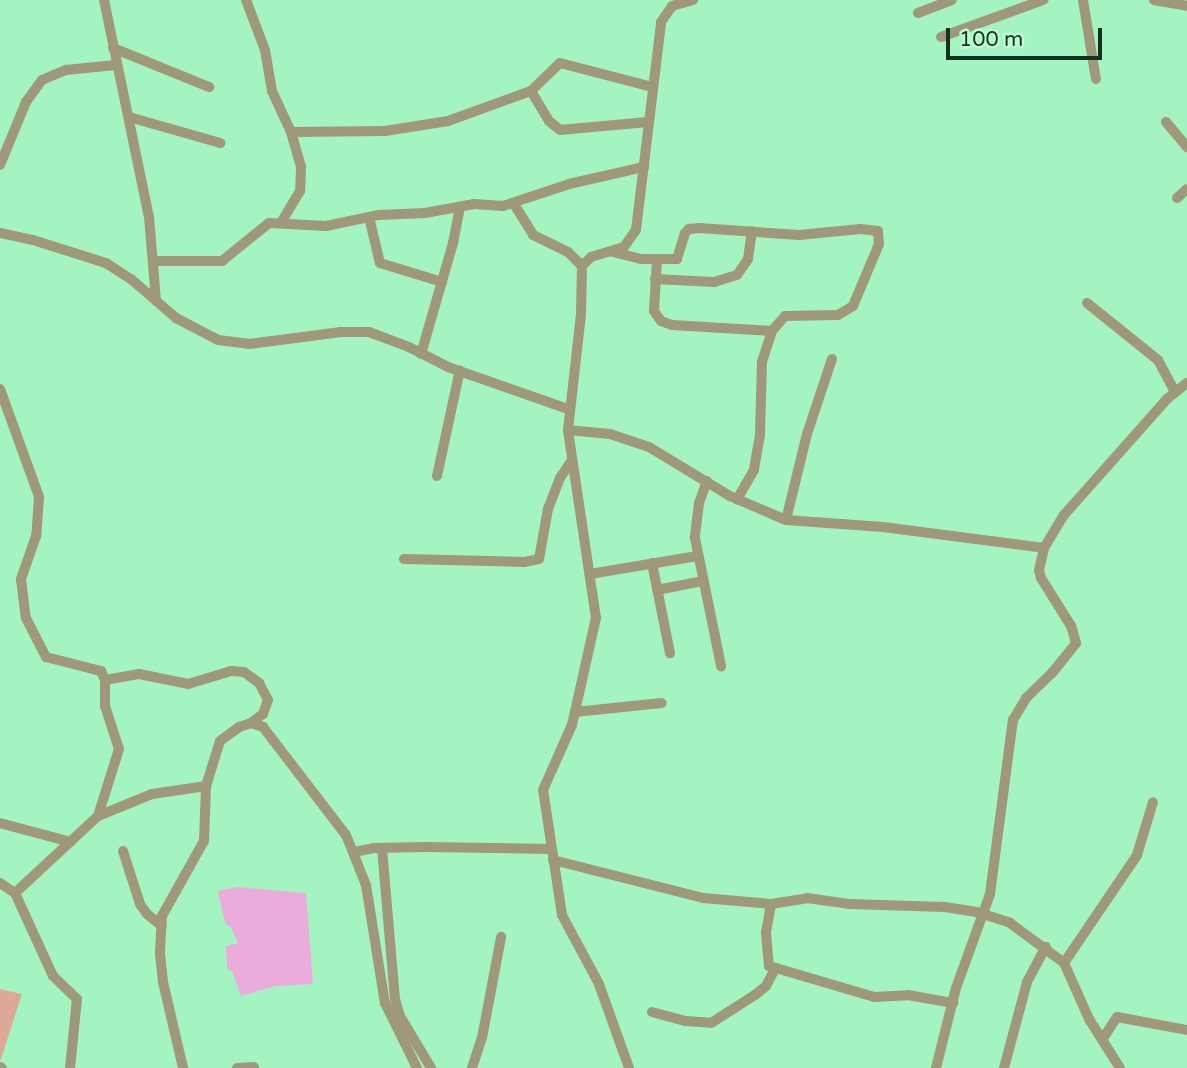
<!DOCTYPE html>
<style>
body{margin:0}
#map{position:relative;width:1187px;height:1068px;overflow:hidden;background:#a3f4c1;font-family:"Varela Round",sans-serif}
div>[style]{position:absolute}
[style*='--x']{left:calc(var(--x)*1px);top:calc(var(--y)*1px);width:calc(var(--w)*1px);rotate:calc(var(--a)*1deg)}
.green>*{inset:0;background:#dea899}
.water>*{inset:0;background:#ebacdb}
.minor>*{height:10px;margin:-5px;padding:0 5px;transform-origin:5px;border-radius:5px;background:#a0987b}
span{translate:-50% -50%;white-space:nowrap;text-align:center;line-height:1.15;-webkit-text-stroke:7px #befdd4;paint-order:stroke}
.scale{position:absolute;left:946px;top:28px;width:156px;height:32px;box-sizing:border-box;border:4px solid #113320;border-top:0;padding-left:9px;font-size:21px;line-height:24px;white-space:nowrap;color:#113320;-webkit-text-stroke:5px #befdd4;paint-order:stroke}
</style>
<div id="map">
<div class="green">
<div style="clip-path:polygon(0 989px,22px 994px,0 1062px)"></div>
</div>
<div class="water">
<div style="clip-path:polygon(237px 887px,306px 893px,313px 984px,276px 986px,241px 996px,232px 971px,227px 969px,226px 946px,238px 943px,232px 929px,225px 923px,218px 891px)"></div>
</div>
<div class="minor">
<div style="--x:104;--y:0;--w:222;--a:78.3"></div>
<div style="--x:149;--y:217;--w:84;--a:85.2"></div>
<div style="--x:246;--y:0;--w:53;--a:69.2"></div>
<div style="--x:265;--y:50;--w:42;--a:80.3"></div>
<div style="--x:272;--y:91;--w:45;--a:65.1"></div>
<div style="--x:291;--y:132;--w:36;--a:74"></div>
<div style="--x:301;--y:167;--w:24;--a:92"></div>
<div style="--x:300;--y:191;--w:37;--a:121"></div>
<div style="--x:1083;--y:0;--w:80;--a:80.7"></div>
<div style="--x:1154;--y:0;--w:34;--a:10"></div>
<div style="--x:918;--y:13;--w:36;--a:-21"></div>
<div style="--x:941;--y:37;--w:109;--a:-19.9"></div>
<div style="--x:113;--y:48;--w:104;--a:22.1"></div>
<div style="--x:531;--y:91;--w:35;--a:59"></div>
<div style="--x:549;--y:121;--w:14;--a:39"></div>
<div style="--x:560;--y:130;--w:88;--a:-5.2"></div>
<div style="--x:129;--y:117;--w:95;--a:15.9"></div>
<div style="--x:1166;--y:122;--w:33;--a:50"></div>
<div style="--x:291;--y:132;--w:94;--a:-0.6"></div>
<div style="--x:385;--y:131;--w:64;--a:-9"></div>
<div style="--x:448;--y:121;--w:88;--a:-19.9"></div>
<div style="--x:531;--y:91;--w:40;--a:-44"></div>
<div style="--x:560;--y:63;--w:96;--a:14.5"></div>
<div style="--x:0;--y:165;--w:68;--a:-67.6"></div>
<div style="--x:26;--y:102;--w:27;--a:-54"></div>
<div style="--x:42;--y:80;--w:26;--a:-23"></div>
<div style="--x:66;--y:70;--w:50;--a:-5.7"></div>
<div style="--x:1177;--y:198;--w:13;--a:-42"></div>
<div style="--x:514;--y:204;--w:36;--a:58"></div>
<div style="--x:533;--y:235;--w:39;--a:26"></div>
<div style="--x:568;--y:252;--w:20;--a:45"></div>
<div style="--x:369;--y:217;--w:47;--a:76.6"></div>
<div style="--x:380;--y:263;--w:65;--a:17"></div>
<div style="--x:0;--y:233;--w:34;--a:12"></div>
<div style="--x:33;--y:240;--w:77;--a:17.5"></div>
<div style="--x:106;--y:263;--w:30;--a:33"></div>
<div style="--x:131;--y:279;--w:60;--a:40.9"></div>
<div style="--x:176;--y:318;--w:47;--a:27.6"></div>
<div style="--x:218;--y:340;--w:31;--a:7"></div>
<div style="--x:249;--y:344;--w:93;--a:-7.4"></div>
<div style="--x:341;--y:332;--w:28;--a:0"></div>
<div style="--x:369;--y:332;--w:43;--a:20.6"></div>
<div style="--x:409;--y:347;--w:44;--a:27.1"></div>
<div style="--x:448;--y:367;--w:127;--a:19.3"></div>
<div style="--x:613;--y:252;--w:29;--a:14"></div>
<div style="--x:641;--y:259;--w:36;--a:0"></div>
<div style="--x:677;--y:259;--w:27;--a:-73"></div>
<div style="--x:685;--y:233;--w:6;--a:-45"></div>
<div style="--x:689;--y:229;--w:10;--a:-6"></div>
<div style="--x:699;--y:228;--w:100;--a:4"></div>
<div style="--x:799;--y:235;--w:62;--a:-5.5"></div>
<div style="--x:861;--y:229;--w:17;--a:7"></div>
<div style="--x:878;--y:231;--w:13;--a:86"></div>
<div style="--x:879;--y:244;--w:67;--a:112.8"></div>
<div style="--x:853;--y:306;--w:17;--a:149"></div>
<div style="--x:838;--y:315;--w:53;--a:178.9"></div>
<div style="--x:785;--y:316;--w:20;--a:131"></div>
<div style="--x:772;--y:331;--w:33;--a:108"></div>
<div style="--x:762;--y:362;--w:73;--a:91.6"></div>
<div style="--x:760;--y:435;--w:36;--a:100"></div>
<div style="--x:754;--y:470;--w:34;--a:120"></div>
<div style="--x:657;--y:260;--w:51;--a:93.4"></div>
<div style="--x:654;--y:311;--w:12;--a:55"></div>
<div style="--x:661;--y:321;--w:12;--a:20"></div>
<div style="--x:672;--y:325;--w:100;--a:3.4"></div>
<div style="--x:154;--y:261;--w:68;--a:0"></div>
<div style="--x:222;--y:261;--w:60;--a:-39"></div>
<div style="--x:269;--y:223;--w:57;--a:3"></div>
<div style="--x:326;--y:226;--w:53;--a:-11.9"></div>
<div style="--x:378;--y:215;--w:47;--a:-2.4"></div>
<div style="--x:425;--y:213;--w:50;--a:-10.4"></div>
<div style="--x:474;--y:204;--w:29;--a:4"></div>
<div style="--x:503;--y:206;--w:70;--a:-18.4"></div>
<div style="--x:569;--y:184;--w:77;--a:-12.8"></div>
<div style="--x:655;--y:279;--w:59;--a:2.9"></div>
<div style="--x:714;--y:282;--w:24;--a:-17"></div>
<div style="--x:737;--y:275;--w:19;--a:-55"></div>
<div style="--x:748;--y:259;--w:28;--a:-82"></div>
<div style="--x:1087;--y:303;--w:91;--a:38.8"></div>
<div style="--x:1158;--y:360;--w:36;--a:62"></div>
<div style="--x:421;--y:354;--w:116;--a:-73.9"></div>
<div style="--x:453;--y:243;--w:37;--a:-79"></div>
<div style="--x:0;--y:389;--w:115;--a:70.1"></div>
<div style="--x:39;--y:497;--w:39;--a:94"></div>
<div style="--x:36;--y:536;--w:46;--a:109.2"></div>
<div style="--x:21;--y:579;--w:39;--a:83"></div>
<div style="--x:26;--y:618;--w:44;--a:62.9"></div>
<div style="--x:46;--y:657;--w:57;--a:14.3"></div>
<div style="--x:101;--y:671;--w:10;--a:66"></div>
<div style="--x:105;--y:680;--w:26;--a:90"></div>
<div style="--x:105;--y:706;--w:45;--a:72"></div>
<div style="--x:119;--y:749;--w:70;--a:107.4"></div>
<div style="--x:568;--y:430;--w:42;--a:5.4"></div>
<div style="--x:610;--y:434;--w:41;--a:18.4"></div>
<div style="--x:649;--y:447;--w:95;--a:31.2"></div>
<div style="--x:730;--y:496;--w:61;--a:23.2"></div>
<div style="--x:786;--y:520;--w:97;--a:4.1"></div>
<div style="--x:883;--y:527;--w:162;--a:7.4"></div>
<div style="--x:437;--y:476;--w:108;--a:-77.8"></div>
<div style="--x:707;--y:481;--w:23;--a:110"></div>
<div style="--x:699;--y:503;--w:35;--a:97"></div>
<div style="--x:695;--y:538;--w:131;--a:78.5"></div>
<div style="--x:786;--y:520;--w:89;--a:-76.3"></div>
<div style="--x:807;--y:434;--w:79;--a:-71.6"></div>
<div style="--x:404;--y:559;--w:120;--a:1.4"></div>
<div style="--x:524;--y:562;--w:15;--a:-11"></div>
<div style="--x:539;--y:559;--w:51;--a:-79.8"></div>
<div style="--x:548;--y:509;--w:33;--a:-69"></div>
<div style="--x:560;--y:478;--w:22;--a:-56"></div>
<div style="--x:652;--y:563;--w:92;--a:78.7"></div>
<div style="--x:590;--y:574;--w:109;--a:-9.5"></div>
<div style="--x:657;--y:590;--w:47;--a:-11.1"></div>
<div style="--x:105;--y:680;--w:35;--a:-10"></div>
<div style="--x:139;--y:674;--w:50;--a:11.5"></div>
<div style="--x:188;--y:684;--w:45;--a:-16.8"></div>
<div style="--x:231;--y:671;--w:13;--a:4"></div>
<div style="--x:244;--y:672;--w:19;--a:36"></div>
<div style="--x:259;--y:683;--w:19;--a:62"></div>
<div style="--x:268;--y:700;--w:15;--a:110"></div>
<div style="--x:263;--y:714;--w:15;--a:143"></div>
<div style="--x:575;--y:712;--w:87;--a:-5.9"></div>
<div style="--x:0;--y:823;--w:73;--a:15"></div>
<div style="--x:382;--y:848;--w:152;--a:85.1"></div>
<div style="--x:395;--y:999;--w:18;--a:74"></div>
<div style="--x:400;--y:1016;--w:61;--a:59.2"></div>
<div style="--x:123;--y:851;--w:56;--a:72.2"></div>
<div style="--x:140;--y:904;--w:12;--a:55"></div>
<div style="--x:147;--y:914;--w:19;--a:39"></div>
<div style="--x:354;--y:852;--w:20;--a:-11"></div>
<div style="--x:374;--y:848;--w:52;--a:-1.1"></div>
<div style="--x:426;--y:847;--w:125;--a:0.9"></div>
<div style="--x:553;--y:860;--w:155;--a:14.2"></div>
<div style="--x:703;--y:898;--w:68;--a:5"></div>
<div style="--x:771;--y:904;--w:36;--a:-9"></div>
<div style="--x:807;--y:898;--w:42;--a:8.1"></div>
<div style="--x:849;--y:904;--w:96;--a:1.8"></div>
<div style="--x:945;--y:907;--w:32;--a:9"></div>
<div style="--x:977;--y:912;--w:35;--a:18"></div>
<div style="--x:1010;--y:923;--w:67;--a:36.5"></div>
<div style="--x:1064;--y:963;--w:61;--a:65.9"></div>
<div style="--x:1089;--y:1019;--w:58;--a:57.7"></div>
<div style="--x:0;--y:883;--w:18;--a:34"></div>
<div style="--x:15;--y:893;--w:91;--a:65.4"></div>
<div style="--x:53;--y:976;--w:33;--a:44"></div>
<div style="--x:77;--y:999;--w:69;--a:95.8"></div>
<div style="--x:15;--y:893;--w:113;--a:-42.9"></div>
<div style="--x:98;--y:816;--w:58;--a:-22.2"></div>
<div style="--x:152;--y:794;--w:55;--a:-8.4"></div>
<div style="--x:771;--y:904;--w:29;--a:100"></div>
<div style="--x:766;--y:933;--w:33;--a:85"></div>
<div style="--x:769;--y:966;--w:109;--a:16.4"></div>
<div style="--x:874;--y:997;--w:34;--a:-3"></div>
<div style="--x:908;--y:995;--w:46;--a:10.1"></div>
<div style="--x:1064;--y:963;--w:130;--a:-55.9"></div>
<div style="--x:1137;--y:855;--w:55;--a:-73.2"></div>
<div style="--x:652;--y:1012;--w:34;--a:15"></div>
<div style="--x:685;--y:1021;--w:26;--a:4"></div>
<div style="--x:711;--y:1023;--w:52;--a:-32.5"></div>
<div style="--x:755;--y:995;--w:14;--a:-39"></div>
<div style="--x:766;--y:986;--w:19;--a:-62"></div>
<div style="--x:1102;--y:1040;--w:27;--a:-57"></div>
<div style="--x:1117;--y:1017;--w:71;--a:10.5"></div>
<div style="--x:0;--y:1067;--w:2;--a:27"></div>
<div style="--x:183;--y:1068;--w:88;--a:-103.1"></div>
<div style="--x:163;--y:982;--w:30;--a:-96"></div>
<div style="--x:160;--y:952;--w:36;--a:-87"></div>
<div style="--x:162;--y:916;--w:86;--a:-60.8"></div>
<div style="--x:204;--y:841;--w:55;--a:-87.9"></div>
<div style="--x:206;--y:786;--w:47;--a:-72.7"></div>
<div style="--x:220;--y:741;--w:24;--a:-36"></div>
<div style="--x:239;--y:727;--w:13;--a:-18"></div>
<div style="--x:251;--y:723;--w:13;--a:18"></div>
<div style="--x:263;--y:727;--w:136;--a:52.5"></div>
<div style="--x:346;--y:835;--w:54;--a:68.2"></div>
<div style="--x:366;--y:885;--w:120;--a:80.9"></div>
<div style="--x:385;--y:1003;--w:72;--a:63.8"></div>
<div style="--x:237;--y:1068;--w:17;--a:-3"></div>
<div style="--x:472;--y:1068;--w:32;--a:-72"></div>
<div style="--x:482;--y:1038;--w:103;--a:-79.3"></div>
<div style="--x:629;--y:1068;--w:89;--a:-109.7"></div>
<div style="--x:599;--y:984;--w:78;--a:-118.2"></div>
<div style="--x:562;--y:915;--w:126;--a:-98.6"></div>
<div style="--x:543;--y:790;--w:71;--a:-66"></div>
<div style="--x:572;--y:725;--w:110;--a:-77.4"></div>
<div style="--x:596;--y:618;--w:190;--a:-98.5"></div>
<div style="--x:568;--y:430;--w:117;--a:-83.6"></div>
<div style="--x:581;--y:314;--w:48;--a:-88.8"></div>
<div style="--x:582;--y:266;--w:13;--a:-45"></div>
<div style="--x:591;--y:257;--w:34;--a:-17"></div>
<div style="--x:624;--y:247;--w:21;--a:-55"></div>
<div style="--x:636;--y:230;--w:209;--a:-83.1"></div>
<div style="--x:661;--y:22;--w:19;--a:-55"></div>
<div style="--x:672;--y:6;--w:22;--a:-16"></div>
<div style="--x:936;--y:1068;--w:82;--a:-76"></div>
<div style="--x:956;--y:988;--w:100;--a:-70.1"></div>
<div style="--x:990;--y:894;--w:176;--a:-82.5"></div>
<div style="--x:1013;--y:720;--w:26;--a:-59"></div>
<div style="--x:1026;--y:698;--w:36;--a:-44"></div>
<div style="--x:1052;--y:673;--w:38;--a:-51"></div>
<div style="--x:1076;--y:643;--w:18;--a:-106"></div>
<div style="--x:1071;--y:626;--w:57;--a:-122"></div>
<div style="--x:1041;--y:578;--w:8;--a:-104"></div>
<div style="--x:1039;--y:570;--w:23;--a:-77"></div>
<div style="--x:1044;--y:548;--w:39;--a:-59"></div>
<div style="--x:1064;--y:515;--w:155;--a:-48.4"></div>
<div style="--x:1167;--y:399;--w:26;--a:-39"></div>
<div style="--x:1004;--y:1068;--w:89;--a:-75"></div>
<div style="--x:1027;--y:982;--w:40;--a:-62"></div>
</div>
<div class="scale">100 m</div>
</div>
